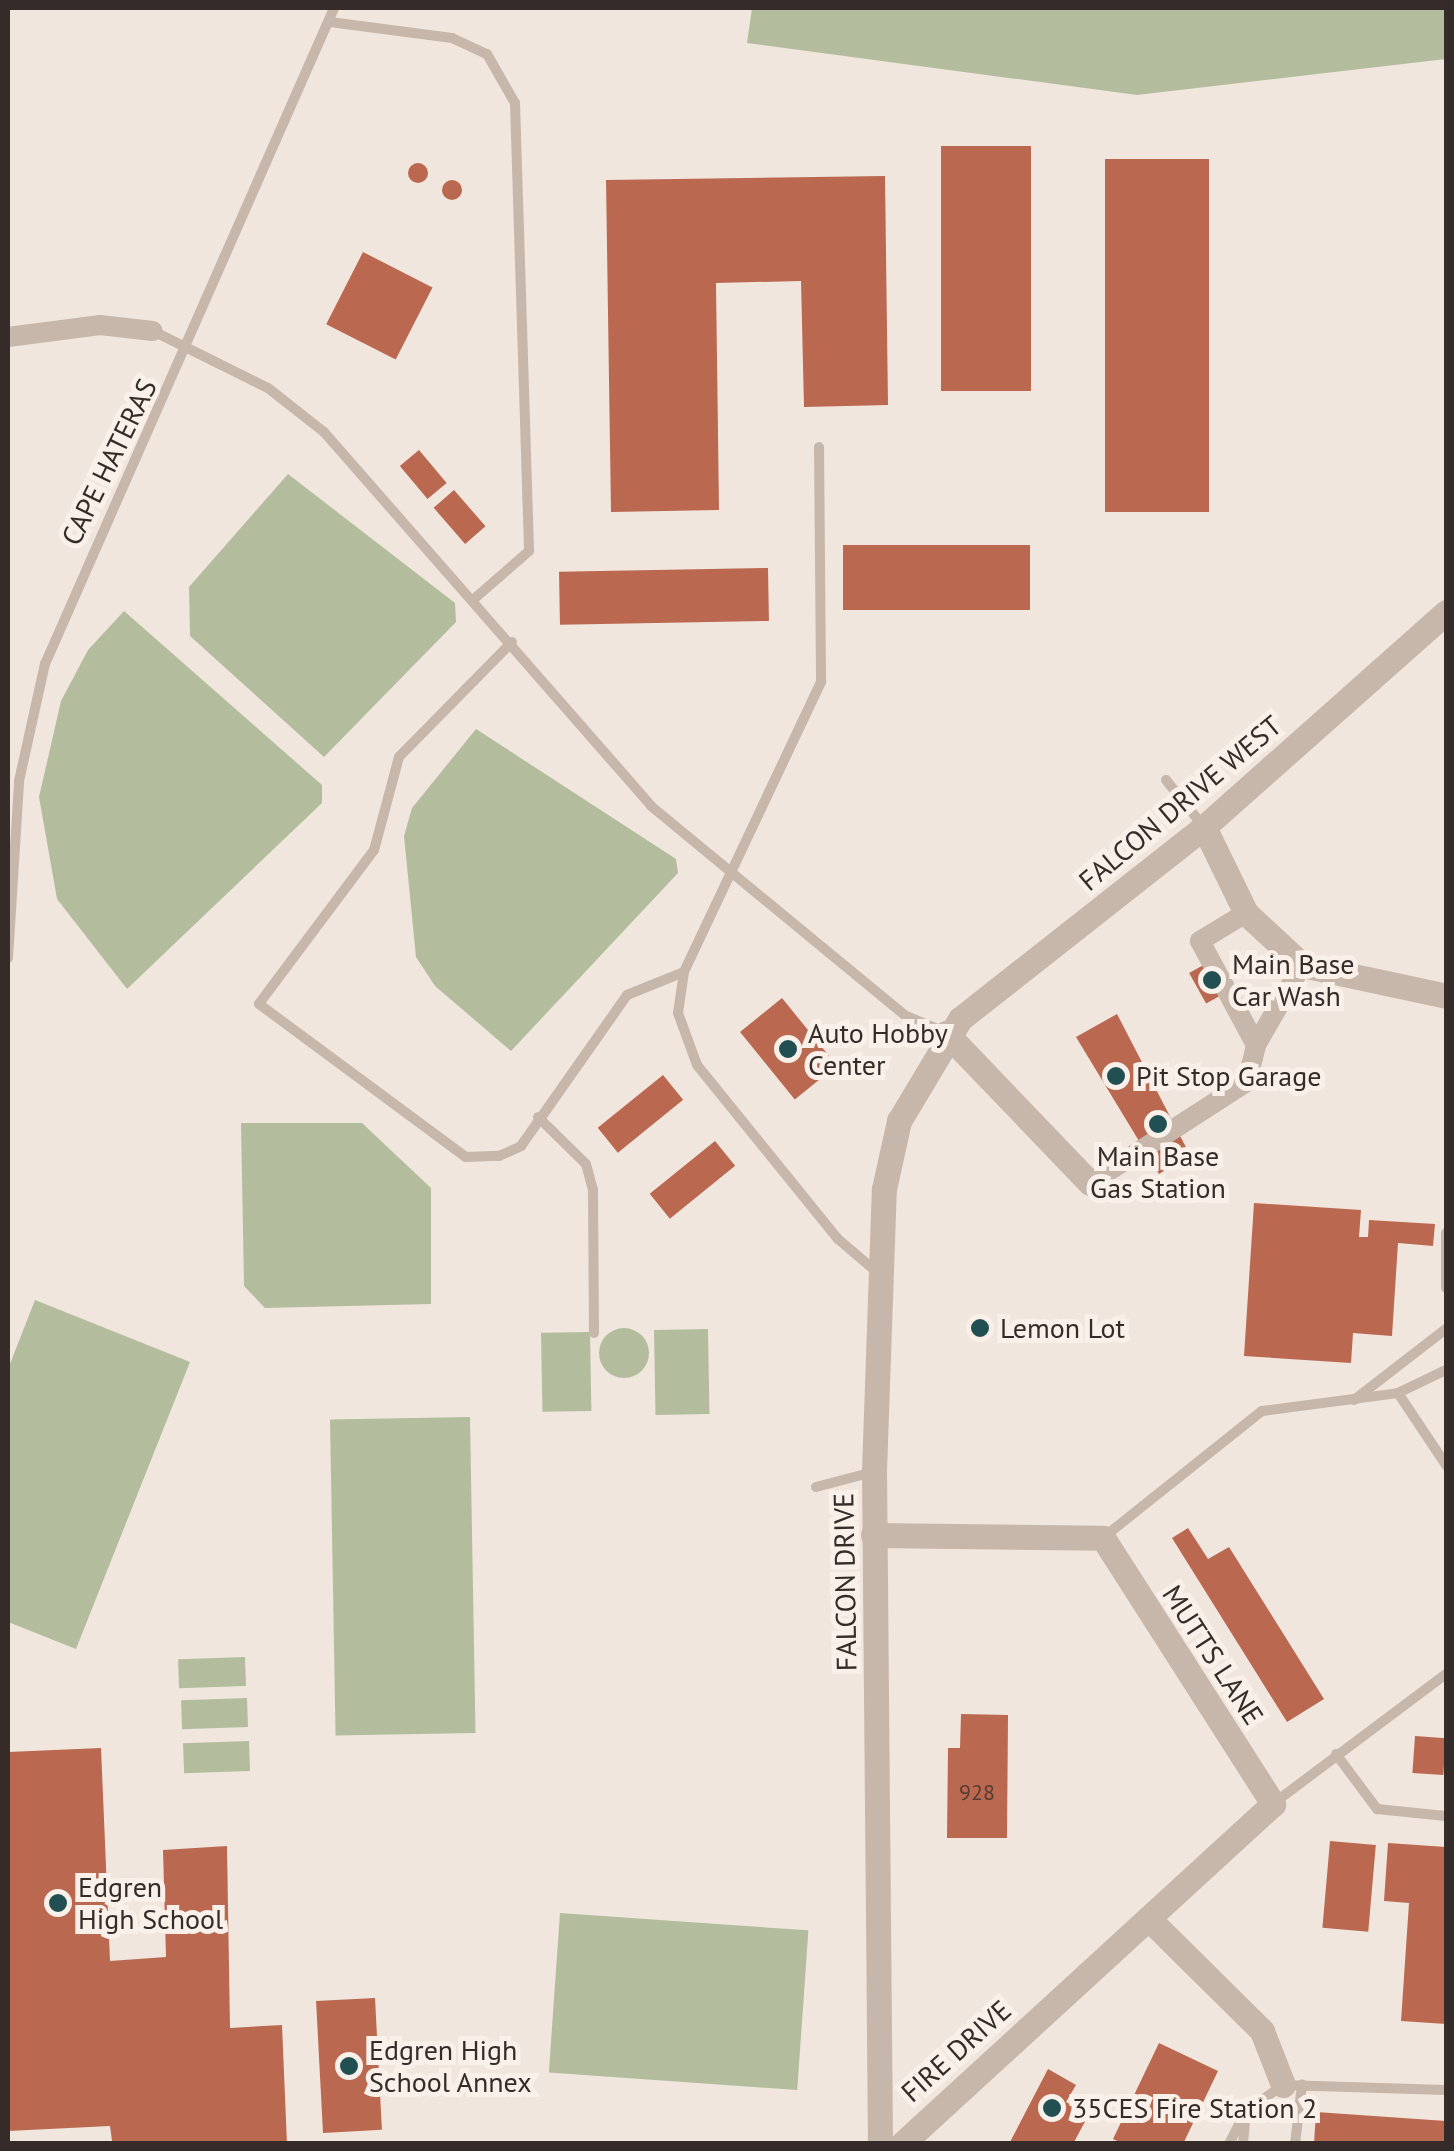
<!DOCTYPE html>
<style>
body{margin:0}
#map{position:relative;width:1454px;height:2151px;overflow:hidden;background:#f0e6dd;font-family:"PT Sans",sans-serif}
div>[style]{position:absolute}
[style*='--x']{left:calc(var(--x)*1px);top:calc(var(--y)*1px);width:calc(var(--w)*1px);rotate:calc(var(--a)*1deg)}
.green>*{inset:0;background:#b3bd9e;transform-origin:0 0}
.round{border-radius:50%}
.building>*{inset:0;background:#ba6850;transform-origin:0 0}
.service>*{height:10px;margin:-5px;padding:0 5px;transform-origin:5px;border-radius:5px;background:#c7b6aa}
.minor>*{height:20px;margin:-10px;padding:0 10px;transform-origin:10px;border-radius:10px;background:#c7b6aa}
.tertiary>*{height:25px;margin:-12.5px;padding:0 12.5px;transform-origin:12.5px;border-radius:12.5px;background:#c7b6aa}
.dots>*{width:28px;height:28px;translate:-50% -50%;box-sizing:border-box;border:5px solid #f8f0e9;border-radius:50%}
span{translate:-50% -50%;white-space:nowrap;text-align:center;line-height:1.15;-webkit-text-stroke:10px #f8f0e9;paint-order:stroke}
.number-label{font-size:22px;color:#563b33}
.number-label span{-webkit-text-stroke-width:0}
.street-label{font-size:28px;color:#352c29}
.poi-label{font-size:28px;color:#352c29}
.left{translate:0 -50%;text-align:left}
.frame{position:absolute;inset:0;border:10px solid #352c29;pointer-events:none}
</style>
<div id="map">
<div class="green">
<div style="clip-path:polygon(752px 8px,1446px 8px,1446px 59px,1137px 95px,747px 43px)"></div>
<div style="clip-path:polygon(288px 474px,455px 603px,456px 622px,324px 757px,190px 636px,189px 587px)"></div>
<div style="clip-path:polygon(124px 611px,322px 785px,322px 803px,127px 989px,57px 899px,39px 797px,61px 701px,88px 650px)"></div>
<div style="clip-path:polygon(476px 729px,676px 859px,678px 873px,511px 1051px,435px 986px,416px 957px,404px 836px,412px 808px)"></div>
<div style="clip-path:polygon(241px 1123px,362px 1123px,431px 1188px,431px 1304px,265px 1308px,244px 1286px)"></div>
<div style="clip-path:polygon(35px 1300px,190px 1362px,76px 1649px,8px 1622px,8px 1369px)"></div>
<div class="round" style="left:599px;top:1328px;width:50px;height:50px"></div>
<div style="left:708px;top:1329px;width:85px;height:54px;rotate:89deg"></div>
<div style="left:590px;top:1332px;width:79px;height:49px;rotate:89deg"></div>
<div style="left:470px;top:1417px;width:316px;height:140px;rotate:89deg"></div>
<div style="left:245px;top:1657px;width:29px;height:67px;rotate:88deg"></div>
<div style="left:247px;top:1698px;width:29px;height:66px;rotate:88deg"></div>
<div style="left:249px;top:1741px;width:30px;height:66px;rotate:88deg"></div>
<div style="left:560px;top:1913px;width:249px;height:160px;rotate:4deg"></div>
</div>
<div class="building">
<div style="left:941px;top:146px;width:90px;height:245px"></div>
<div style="left:1209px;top:159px;width:353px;height:104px;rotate:90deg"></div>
<div class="round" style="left:408px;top:163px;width:20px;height:20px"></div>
<div style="clip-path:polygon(885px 176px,888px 405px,804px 407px,801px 281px,716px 283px,719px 510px,611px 512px,606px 180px)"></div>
<div class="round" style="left:442px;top:180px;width:20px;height:20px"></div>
<div style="left:363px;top:252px;width:78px;height:81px;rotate:27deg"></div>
<div style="left:419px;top:450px;width:43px;height:25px;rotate:50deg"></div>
<div style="left:454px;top:490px;width:48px;height:27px;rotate:49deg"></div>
<div style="left:843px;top:545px;width:187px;height:65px"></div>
<div style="left:768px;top:568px;width:53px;height:209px;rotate:89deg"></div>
<div style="left:1218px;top:957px;width:35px;height:33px;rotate:61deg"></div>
<div style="left:782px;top:998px;width:87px;height:54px;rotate:51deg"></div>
<div style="clip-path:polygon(1117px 1014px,1190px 1155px,1159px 1174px,1076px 1037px)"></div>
<div style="left:663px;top:1075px;width:32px;height:84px;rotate:51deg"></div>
<div style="left:715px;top:1141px;width:32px;height:84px;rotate:51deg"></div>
<div style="clip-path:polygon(1254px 1203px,1361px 1210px,1359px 1237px,1368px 1237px,1369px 1220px,1435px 1224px,1433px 1246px,1398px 1243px,1392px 1336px,1353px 1333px,1351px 1363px,1244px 1356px)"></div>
<div style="clip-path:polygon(1188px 1528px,1208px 1559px,1229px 1547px,1324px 1699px,1287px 1722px,1172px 1538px)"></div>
<div style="clip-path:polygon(961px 1714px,1008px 1715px,1007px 1838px,947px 1838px,948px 1748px,960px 1748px)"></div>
<div style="left:1415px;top:1736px;width:31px;height:37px;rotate:4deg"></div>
<div style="clip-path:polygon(101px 1748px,110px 1961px,166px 1957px,163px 1850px,227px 1846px,230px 2028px,282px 2025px,287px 2144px,131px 2144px,112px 2141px,110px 2126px,8px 2131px,8px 1752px)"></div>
<div style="left:1330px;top:1841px;width:46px;height:87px;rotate:5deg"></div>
<div style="clip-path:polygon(1388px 1843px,1446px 1847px,1446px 2024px,1401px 2021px,1409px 1903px,1384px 1901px)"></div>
<div style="left:375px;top:1998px;width:132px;height:59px;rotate:87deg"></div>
<div style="clip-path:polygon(1159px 2043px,1218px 2071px,1183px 2144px,1123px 2144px,1113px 2139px)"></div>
<div style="clip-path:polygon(1048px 2069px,1076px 2085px,1066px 2102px,1089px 2114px,1073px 2144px,1009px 2144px)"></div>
<div style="clip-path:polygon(1316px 2112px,1446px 2121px,1446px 2144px,1314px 2144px)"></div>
</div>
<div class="service">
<div style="--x:330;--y:22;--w:123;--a:7.5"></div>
<div style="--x:452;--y:38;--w:38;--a:25"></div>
<div style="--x:487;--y:54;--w:56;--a:60.3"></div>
<div style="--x:515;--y:103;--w:448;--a:88.2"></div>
<div style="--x:529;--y:551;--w:73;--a:138.9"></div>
<div style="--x:153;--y:331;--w:128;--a:26.4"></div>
<div style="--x:268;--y:388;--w:71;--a:38.2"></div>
<div style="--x:324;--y:432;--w:497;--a:48.8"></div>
<div style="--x:651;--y:806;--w:330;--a:39.5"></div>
<div style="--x:906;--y:1016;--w:42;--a:22.3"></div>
<div style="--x:819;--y:447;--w:235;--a:89.5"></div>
<div style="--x:821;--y:682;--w:321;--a:115.3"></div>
<div style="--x:684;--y:972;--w:41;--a:98.3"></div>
<div style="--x:678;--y:1013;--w:55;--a:69.9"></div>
<div style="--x:697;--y:1065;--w:224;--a:51"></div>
<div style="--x:838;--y:1239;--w:52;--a:40.4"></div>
<div style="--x:512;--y:642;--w:161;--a:134.5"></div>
<div style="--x:399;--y:757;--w:96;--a:105"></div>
<div style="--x:374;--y:850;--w:192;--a:126.8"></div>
<div style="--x:259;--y:1004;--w:257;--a:36.5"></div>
<div style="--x:466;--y:1157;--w:33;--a:-2"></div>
<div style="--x:499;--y:1156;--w:24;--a:-24"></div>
<div style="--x:521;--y:1146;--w:184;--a:-54.9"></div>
<div style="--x:627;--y:995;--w:61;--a:-22"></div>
<div style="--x:1166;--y:780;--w:59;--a:51.2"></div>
<div style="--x:8;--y:958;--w:177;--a:-86.4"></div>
<div style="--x:19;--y:781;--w:120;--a:-77.5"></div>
<div style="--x:45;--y:664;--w:717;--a:-66.22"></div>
<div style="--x:538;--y:1117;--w:67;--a:44.4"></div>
<div style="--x:586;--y:1164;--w:27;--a:75"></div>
<div style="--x:593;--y:1190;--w:143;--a:89.6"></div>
<div style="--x:1446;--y:1233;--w:55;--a:90"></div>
<div style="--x:1398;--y:1393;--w:87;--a:56.3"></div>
<div style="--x:1354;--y:1400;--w:116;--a:-37.7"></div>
<div style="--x:816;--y:1487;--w:59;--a:-14.7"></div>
<div style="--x:1104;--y:1537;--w:202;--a:-38.6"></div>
<div style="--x:1262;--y:1411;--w:137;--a:-7.5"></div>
<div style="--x:1398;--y:1393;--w:53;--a:-25.6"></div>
<div style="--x:1336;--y:1754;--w:69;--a:53.3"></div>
<div style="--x:1377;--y:1809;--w:69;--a:5.8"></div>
<div style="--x:1274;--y:1803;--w:215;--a:-36.9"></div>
<div style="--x:1229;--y:2144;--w:36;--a:-63"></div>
<div style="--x:1245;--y:2112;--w:47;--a:-35.4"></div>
<div style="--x:1283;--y:2085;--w:163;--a:1.8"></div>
<div style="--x:1243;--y:2144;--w:24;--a:-85"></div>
<div style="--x:1295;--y:2144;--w:60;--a:-83.3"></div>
</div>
<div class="minor">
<div style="--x:8;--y:337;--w:93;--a:-7.4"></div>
<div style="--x:100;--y:325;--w:53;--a:6.5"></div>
<div style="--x:1246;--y:913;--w:54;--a:148.7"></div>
<div style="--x:1200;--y:941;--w:118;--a:61.7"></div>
<div style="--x:1090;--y:1183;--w:187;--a:-32.8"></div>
<div style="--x:1247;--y:1082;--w:38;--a:-76"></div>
<div style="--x:1256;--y:1045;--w:92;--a:-60.1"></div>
</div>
<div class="tertiary">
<div style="--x:1204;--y:827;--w:96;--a:64"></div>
<div style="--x:1246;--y:913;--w:76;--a:42.9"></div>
<div style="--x:1302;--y:965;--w:147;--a:12.1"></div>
<div style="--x:946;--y:1033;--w:208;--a:46.2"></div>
<div style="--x:873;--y:1535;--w:230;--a:0.7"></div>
<div style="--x:1103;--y:1538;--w:316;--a:57.4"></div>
<div style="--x:1273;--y:1804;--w:503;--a:137.5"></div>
<div style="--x:1150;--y:1920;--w:158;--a:44.7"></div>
<div style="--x:1262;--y:2031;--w:58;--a:68.7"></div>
<div style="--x:880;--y:2144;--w:673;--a:-90.51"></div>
<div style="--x:874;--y:1471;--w:282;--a:-88"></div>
<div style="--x:884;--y:1189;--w:70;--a:-77.6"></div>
<div style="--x:899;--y:1121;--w:119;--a:-59.1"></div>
<div style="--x:960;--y:1019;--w:310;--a:-38.2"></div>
<div style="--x:1204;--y:827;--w:324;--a:-41.6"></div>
</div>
<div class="dots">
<div style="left:1212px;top:980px;background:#225052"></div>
<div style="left:788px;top:1049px;background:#225052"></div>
<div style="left:1116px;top:1076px;background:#225052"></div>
<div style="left:1158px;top:1124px;background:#225052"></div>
<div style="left:980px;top:1328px;background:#225052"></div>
<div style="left:58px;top:1903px;background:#225052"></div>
<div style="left:349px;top:2066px;background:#225052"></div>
<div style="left:1052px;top:2108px;background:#225052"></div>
</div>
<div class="number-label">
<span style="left:977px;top:1793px">928</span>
</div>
<div class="street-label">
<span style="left:109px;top:462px;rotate:-64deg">CAPE HATERAS</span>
<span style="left:1180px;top:803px;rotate:-40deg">FALCON DRIVE WEST</span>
<span style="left:845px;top:1582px;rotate:-91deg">FALCON DRIVE</span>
<span style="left:1213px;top:1655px;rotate:57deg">MUTTS LANE</span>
<span style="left:956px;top:2051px;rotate:-42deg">FIRE DRIVE</span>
</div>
<div class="poi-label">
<span class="left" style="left:1232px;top:980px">Main Base<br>Car Wash</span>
<span class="left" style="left:808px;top:1049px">Auto Hobby<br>Center</span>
<span class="left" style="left:1136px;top:1076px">Pit Stop Garage</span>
<span style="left:1158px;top:1172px">Main Base<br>Gas Station</span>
<span class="left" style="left:1000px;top:1328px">Lemon Lot</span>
<span class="left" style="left:78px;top:1903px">Edgren<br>High School</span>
<span class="left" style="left:369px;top:2066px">Edgren High<br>School Annex</span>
<span class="left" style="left:1072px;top:2108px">35CES Fire Station 2</span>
</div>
<div class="frame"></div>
</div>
